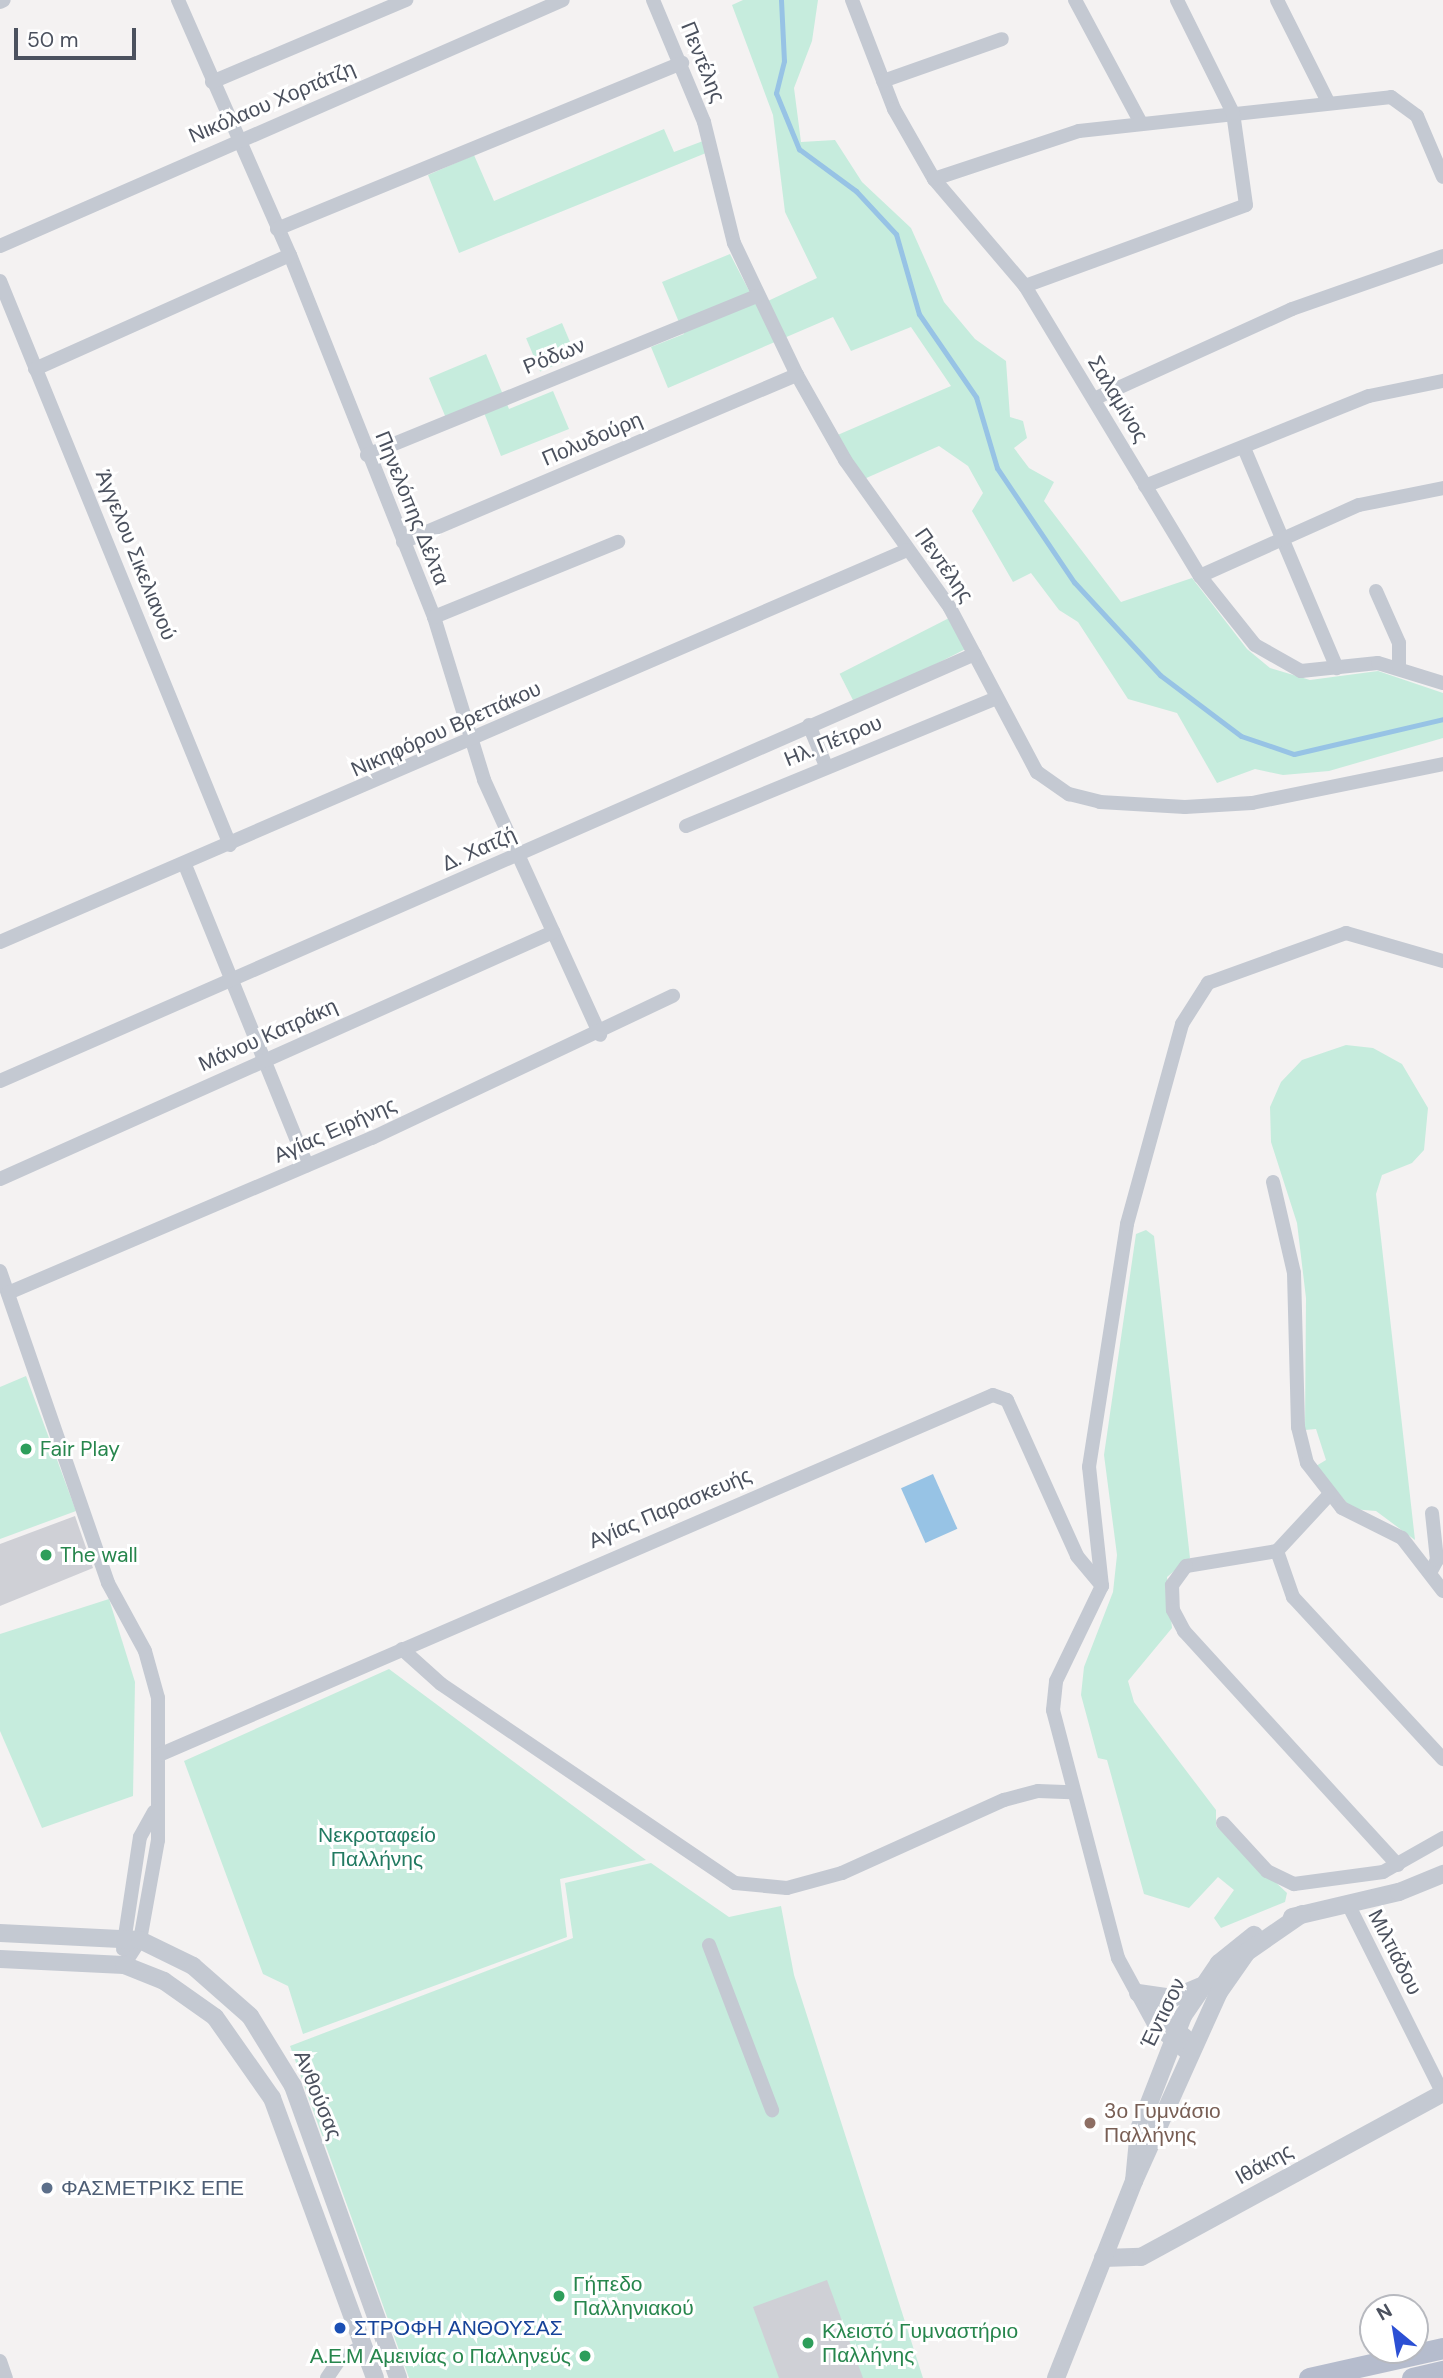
<!DOCTYPE html>
<meta charset="utf-8">
<style>
body{margin:0}
#map{position:relative;width:1443px;height:2378px;overflow:hidden;background:#f4f2f2;font-family:"DM Sans",sans-serif}
div>[style]{position:absolute}
[style*='--x']{left:calc(var(--x)*1px);top:calc(var(--y)*1px);width:calc(var(--w)*1px);rotate:calc(var(--a)*1deg)}
.green>*{inset:0;background:#c6ecdd;transform-origin:0 0}
.water>*{inset:0;background:#97c3e5;transform-origin:0 0}
.stream>*{height:5px;margin:-2.5px;padding:0 2.5px;transform-origin:2.5px;border-radius:2.5px;background:#97c3e5}
.building>*{inset:0;background:#cfd0d6}
.minor>*{height:14px;margin:-7px;padding:0 7px;transform-origin:7px;border-radius:7px;background:#c4c9d2}
.tertiary>*{height:18px;margin:-9px;padding:0 9px;transform-origin:9px;border-radius:9px;background:#c4c9d2}
.primary>*{height:21px;margin:-10.5px;padding:0 10.5px;transform-origin:10.5px;border-radius:10.5px;background:#b5bccd}
.dots>*{width:19px;height:19px;translate:-50% -50%;box-sizing:border-box;border:4px solid #fff;border-radius:50%}
span{translate:-50% -50%;white-space:nowrap;text-align:center;line-height:1.15;-webkit-text-stroke:6px #fff;paint-order:stroke}
.street-label{font-size:21px;color:#4b515e}
.leisure-label{font-size:21px;color:#27864d}
.left{translate:0 -50%;text-align:left}
.right{translate:-100% -50%;text-align:right}
.park-label{font-size:21px;color:#217a61}
.education-label{font-size:21px;color:#785e54}
.service-label{font-size:21px;color:#4e5e75}
.transit-label{font-size:21px;color:#164399}
.north{position:absolute;left:1359px;top:2294px;width:70px;height:70px;box-sizing:border-box;background:#fff;border:2px solid #b7b9bf;border-radius:50%;rotate:330deg;font-size:19px;font-weight:700;line-height:28px;text-align:center;color:#4b515e}
.north::after{content:'';display:block;margin:auto;width:24px;height:32px;background:#2c50d4;clip-path:polygon(50% 0,100% 100%,50% 72%,0 100%)}
.scale{position:absolute;left:14px;top:28px;width:122px;height:32px;box-sizing:border-box;border:4px solid #4b515e;border-top:0;padding-left:9px;font-size:21px;line-height:24px;white-space:nowrap;color:#4b515e;-webkit-text-stroke:5px #fff;paint-order:stroke}
</style>
<div id="map">
<div class="green">
<div style="clip-path:polygon(743px 0,818px 0,812px 41px,794px 88px,801px 142px,835px 140px,862px 182px,911px 228px,944px 302px,975px 339px,1006px 361px,1010px 417px,1023px 421px,1027px 438px,1014px 448px,1029px 468px,1054px 482px,1044px 501px,1121px 602px,1192px 578px,1247px 649px,1270px 668px,1310px 680px,1378px 671px,1443px 693px,1443px 738px,1329px 771px,1283px 775px,1255px 769px,1217px 783px,1177px 713px,1128px 699px,1078px 622px,1059px 610px,1031px 573px,1013px 582px,972px 511px,983px 493px,968px 466px,939px 446px,855px 483px,826px 440px,951px 386px,911px 327px,851px 351px,833px 317px,668px 388px,651px 347px,684px 334px,662px 282px,730px 254px,757px 306px,817px 278px,785px 212px,773px 115px,732px 5px)"></div>
<div style="clip-path:polygon(664px 129px,674px 152px,703px 141px,706px 153px,459px 253px,428px 175px,474px 155px,494px 201px)"></div>
<div style="left:562px;top:323px;width:36px;height:39px;rotate:67deg"></div>
<div style="clip-path:polygon(486px 354px,509px 409px,553px 391px,569px 429px,501px 456px,481px 405px,446px 418px,429px 378px)"></div>
<div style="left:959px;top:613px;width:35px;height:134px;rotate:63deg"></div>
<div style="clip-path:polygon(1346px 1045px,1373px 1048px,1402px 1064px,1428px 1108px,1424px 1150px,1412px 1163px,1382px 1175px,1376px 1194px,1415px 1540px,1376px 1511px,1352px 1509px,1316px 1466px,1326px 1460px,1316px 1429px,1305px 1430px,1306px 1298px,1297px 1223px,1271px 1142px,1270px 1107px,1281px 1082px,1302px 1060px)"></div>
<div style="clip-path:polygon(1146px 1230px,1154px 1236px,1190px 1558px,1167px 1577px,1172px 1628px,1128px 1681px,1134px 1702px,1216px 1810px,1216px 1826px,1287px 1893px,1285px 1902px,1221px 1928px,1214px 1918px,1234px 1890px,1218px 1877px,1189px 1908px,1144px 1894px,1107px 1760px,1098px 1758px,1081px 1695px,1084px 1667px,1113px 1592px,1117px 1555px,1104px 1455px,1136px 1234px)"></div>
<div style="clip-path:polygon(26px 1376px,76px 1511px,0 1539px,0 1387px)"></div>
<div style="clip-path:polygon(109px 1599px,135px 1682px,133px 1796px,42px 1828px,0 1731px,0 1634px)"></div>
<div style="clip-path:polygon(389px 1669px,646px 1860px,560px 1879px,567px 1937px,303px 2034px,288px 1986px,263px 1974px,184px 1761px)"></div>
<div style="clip-path:polygon(651px 1863px,729px 1917px,781px 1906px,794px 1975px,923px 2378px,409px 2378px,290px 2046px,573px 1938px,565px 1883px)"></div>
</div>
<div class="water">
<div style="left:933px;top:1474px;width:60px;height:35px;rotate:66deg"></div>
</div>
<div class="stream">
<div style="--x:781;--y:0;--w:61;--a:87.2"></div>
<div style="--x:784;--y:61;--w:33;--a:104"></div>
<div style="--x:776;--y:93;--w:61;--a:67.7"></div>
<div style="--x:799;--y:149;--w:71;--a:36.4"></div>
<div style="--x:856;--y:191;--w:59;--a:47.1"></div>
<div style="--x:896;--y:234;--w:83;--a:74"></div>
<div style="--x:919;--y:314;--w:101;--a:55.5"></div>
<div style="--x:976;--y:397;--w:74;--a:73.5"></div>
<div style="--x:997;--y:468;--w:138;--a:56"></div>
<div style="--x:1074;--y:582;--w:127;--a:47.2"></div>
<div style="--x:1160;--y:675;--w:101;--a:37"></div>
<div style="--x:1241;--y:736;--w:56;--a:18.8"></div>
<div style="--x:1294;--y:754;--w:153;--a:-13.2"></div>
</div>
<div class="building">
<div style="clip-path:polygon(75px 1516px,93px 1568px,0 1606px,0 1544px)"></div>
<div style="clip-path:polygon(827px 2280px,863px 2378px,779px 2378px,753px 2307px)"></div>
</div>
<div class="minor">
<div style="--x:178;--y:0;--w:279;--a:66.3"></div>
<div style="--x:290;--y:255;--w:390;--a:68.3"></div>
<div style="--x:434;--y:617;--w:170;--a:72.9"></div>
<div style="--x:484;--y:780;--w:280;--a:65.5"></div>
<div style="--x:653;--y:0;--w:132;--a:67.3"></div>
<div style="--x:704;--y:122;--w:125;--a:76.1"></div>
<div style="--x:734;--y:243;--w:146;--a:64.5"></div>
<div style="--x:797;--y:375;--w:98;--a:60.5"></div>
<div style="--x:845;--y:460;--w:181;--a:54.6"></div>
<div style="--x:950;--y:608;--w:186;--a:62.1"></div>
<div style="--x:1037;--y:772;--w:39;--a:35"></div>
<div style="--x:1069;--y:794;--w:32;--a:14"></div>
<div style="--x:1100;--y:802;--w:85;--a:3.4"></div>
<div style="--x:1185;--y:807;--w:67;--a:-3.4"></div>
<div style="--x:1252;--y:803;--w:195;--a:-11.5"></div>
<div style="--x:852;--y:0;--w:117;--a:68.9"></div>
<div style="--x:894;--y:109;--w:81;--a:60.3"></div>
<div style="--x:934;--y:179;--w:140;--a:49.6"></div>
<div style="--x:1025;--y:286;--w:339;--a:58.9"></div>
<div style="--x:1200;--y:576;--w:88;--a:51.4"></div>
<div style="--x:1255;--y:645;--w:53;--a:29.5"></div>
<div style="--x:1301;--y:671;--w:77;--a:-5.9"></div>
<div style="--x:1378;--y:663;--w:68;--a:17.1"></div>
<div style="--x:1075;--y:0;--w:137;--a:61.8"></div>
<div style="--x:1277;--y:0;--w:112;--a:63.4"></div>
<div style="--x:0;--y:2;--w:4;--a:-27"></div>
<div style="--x:883;--y:81;--w:126;--a:-19.4"></div>
<div style="--x:212;--y:82;--w:211;--a:-22.9"></div>
<div style="--x:934;--y:179;--w:153;--a:-18.3"></div>
<div style="--x:1079;--y:131;--w:314;--a:-6.2"></div>
<div style="--x:1391;--y:97;--w:32;--a:36"></div>
<div style="--x:1417;--y:116;--w:66;--a:66.9"></div>
<div style="--x:277;--y:229;--w:438;--a:-22.3"></div>
<div style="--x:0;--y:246;--w:614;--a:-23.6"></div>
<div style="--x:0;--y:281;--w:609;--a:67.81"></div>
<div style="--x:1025;--y:286;--w:235;--a:-20.1"></div>
<div style="--x:1246;--y:205;--w:93;--a:-98"></div>
<div style="--x:1233;--y:113;--w:126;--a:-116.4"></div>
<div style="--x:35;--y:369;--w:279;--a:-24.1"></div>
<div style="--x:1096;--y:398;--w:215;--a:-24.4"></div>
<div style="--x:1292;--y:309;--w:160;--a:-19.3"></div>
<div style="--x:1244;--y:448;--w:239;--a:67.1"></div>
<div style="--x:367;--y:455;--w:421;--a:-22.2"></div>
<div style="--x:1145;--y:486;--w:241;--a:-21.9"></div>
<div style="--x:1369;--y:396;--w:76;--a:-11.5"></div>
<div style="--x:403;--y:542;--w:428;--a:-23"></div>
<div style="--x:1200;--y:576;--w:174;--a:-24.1"></div>
<div style="--x:1359;--y:505;--w:86;--a:-11.4"></div>
<div style="--x:1376;--y:591;--w:57;--a:66.1"></div>
<div style="--x:1399;--y:643;--w:24;--a:90"></div>
<div style="--x:434;--y:617;--w:199;--a:-22.2"></div>
<div style="--x:809;--y:725;--w:44;--a:67.5"></div>
<div style="--x:686;--y:826;--w:336;--a:-22.4"></div>
<div style="--x:185;--y:865;--w:324;--a:67.9"></div>
<div style="--x:0;--y:942;--w:988;--a:-23.37"></div>
<div style="--x:0;--y:1081;--w:1064;--a:-23.65"></div>
<div style="--x:0;--y:1179;--w:606;--a:-24.07"></div>
<div style="--x:1273;--y:1182;--w:93;--a:77"></div>
<div style="--x:1294;--y:1273;--w:154;--a:88.5"></div>
<div style="--x:1298;--y:1427;--w:37;--a:76"></div>
<div style="--x:1307;--y:1463;--w:57;--a:52.1"></div>
<div style="--x:1342;--y:1508;--w:67;--a:26.6"></div>
<div style="--x:1402;--y:1538;--w:67;--a:52.3"></div>
<div style="--x:0;--y:1271;--w:330;--a:70.9"></div>
<div style="--x:108;--y:1583;--w:77;--a:61.4"></div>
<div style="--x:145;--y:1651;--w:49;--a:74.5"></div>
<div style="--x:158;--y:1698;--w:142;--a:90"></div>
<div style="--x:158;--y:1840;--w:102;--a:100.2"></div>
<div style="--x:140;--y:1940;--w:30;--a:123"></div>
<div style="--x:8;--y:1293;--w:396;--a:-23.1"></div>
<div style="--x:372;--y:1138;--w:333;--a:-25.3"></div>
<div style="--x:1328;--y:1496;--w:75;--a:132.8"></div>
<div style="--x:1277;--y:1551;--w:92;--a:170.6"></div>
<div style="--x:1186;--y:1566;--w:24;--a:126"></div>
<div style="--x:1172;--y:1585;--w:25;--a:88"></div>
<div style="--x:1173;--y:1610;--w:24;--a:62"></div>
<div style="--x:1184;--y:1631;--w:317;--a:47.6"></div>
<div style="--x:1277;--y:1551;--w:49;--a:70.8"></div>
<div style="--x:1293;--y:1597;--w:221;--a:47.2"></div>
<div style="--x:1430;--y:1573;--w:15;--a:-62"></div>
<div style="--x:1437;--y:1560;--w:47;--a:-96.1"></div>
<div style="--x:402;--y:1649;--w:52;--a:41.9"></div>
<div style="--x:441;--y:1684;--w:355;--a:34.1"></div>
<div style="--x:735;--y:1883;--w:52;--a:5.5"></div>
<div style="--x:787;--y:1888;--w:57;--a:-15.3"></div>
<div style="--x:842;--y:1873;--w:178;--a:-24.3"></div>
<div style="--x:1004;--y:1800;--w:35;--a:-15"></div>
<div style="--x:1038;--y:1791;--w:33;--a:2"></div>
<div style="--x:159;--y:1755;--w:908;--a:-23.35"></div>
<div style="--x:993;--y:1395;--w:15;--a:20"></div>
<div style="--x:1007;--y:1400;--w:171;--a:65.8"></div>
<div style="--x:1077;--y:1556;--w:39;--a:50"></div>
<div style="--x:1223;--y:1823;--w:65;--a:47.5"></div>
<div style="--x:1267;--y:1871;--w:30;--a:26"></div>
<div style="--x:1294;--y:1884;--w:90;--a:-7.7"></div>
<div style="--x:1383;--y:1872;--w:69;--a:-29.5"></div>
<div style="--x:1348;--y:1904;--w:212;--a:63.4"></div>
<div style="--x:709;--y:1945;--w:177;--a:69.1"></div>
<div style="--x:123;--y:1949;--w:113;--a:-81.4"></div>
<div style="--x:140;--y:1837;--w:29;--a:-61"></div>
<div style="--x:1139;--y:1994;--w:76;--a:41.8"></div>
<div style="--x:1191;--y:2057;--w:48;--a:-139.3"></div>
<div style="--x:1155;--y:2026;--w:77;--a:-118.6"></div>
<div style="--x:1118;--y:1958;--w:256;--a:-104.7"></div>
<div style="--x:1053;--y:1710;--w:29;--a:-84"></div>
<div style="--x:1056;--y:1681;--w:106;--a:-64.2"></div>
<div style="--x:1102;--y:1586;--w:120;--a:-96.2"></div>
<div style="--x:1089;--y:1467;--w:246;--a:-81.1"></div>
<div style="--x:1127;--y:1224;--w:207;--a:-74.6"></div>
<div style="--x:1182;--y:1024;--w:49;--a:-57.6"></div>
<div style="--x:1208;--y:983;--w:147;--a:-19.9"></div>
<div style="--x:1346;--y:933;--w:101;--a:16.1"></div>
<div style="--x:0;--y:2361;--w:18;--a:71"></div>
<div style="--x:327;--y:2378;--w:22;--a:-56"></div>
<div style="--x:339;--y:2360;--w:29;--a:-31"></div>
</div>
<div class="tertiary">
<div style="--x:1292;--y:1917;--w:110;--a:-13.2"></div>
<div style="--x:1399;--y:1892;--w:48;--a:-22.2"></div>
<div style="--x:0;--y:1933;--w:140;--a:2.9"></div>
<div style="--x:140;--y:1940;--w:59;--a:26.1"></div>
<div style="--x:193;--y:1966;--w:76;--a:41.3"></div>
<div style="--x:250;--y:2016;--w:82;--a:58.4"></div>
<div style="--x:293;--y:2086;--w:310;--a:70.2"></div>
<div style="--x:0;--y:1959;--w:124;--a:2.8"></div>
<div style="--x:124;--y:1965;--w:43;--a:21.8"></div>
<div style="--x:164;--y:1981;--w:62;--a:35.2"></div>
<div style="--x:215;--y:2017;--w:99;--a:54.9"></div>
<div style="--x:272;--y:2098;--w:298;--a:69.8"></div>
<div style="--x:1138;--y:1993;--w:35;--a:8"></div>
<div style="--x:1173;--y:1998;--w:30;--a:-23"></div>
<div style="--x:1134;--y:2181;--w:52;--a:-84.5"></div>
<div style="--x:1139;--y:2129;--w:121;--a:-68.7"></div>
<div style="--x:1183;--y:2016;--w:64;--a:-55.8"></div>
<div style="--x:1219;--y:1963;--w:45;--a:-38.7"></div>
<div style="--x:1103;--y:2258;--w:38;--a:-2"></div>
<div style="--x:1141;--y:2257;--w:344;--a:-28.5"></div>
<div style="--x:1056;--y:2378;--w:212;--a:-68.4"></div>
<div style="--x:1134;--y:2181;--w:207;--a:-65.8"></div>
<div style="--x:1219;--y:1992;--w:49;--a:-55"></div>
<div style="--x:1247;--y:1952;--w:67;--a:-34.6"></div>
</div>
<div class="primary">
<div style="--x:1309;--y:2378;--w:137;--a:-12.6"></div>
<div style="--x:1412;--y:2378;--w:32;--a:-13"></div>
</div>
<div class="dots">
<div style="left:26px;top:1449px;background:#2e9e5b"></div>
<div style="left:46px;top:1555px;background:#2e9e5b"></div>
<div style="left:1090px;top:2123px;background:#8d6e63"></div>
<div style="left:47px;top:2188px;background:#5c6f8a"></div>
<div style="left:559px;top:2296px;background:#2e9e5b"></div>
<div style="left:340px;top:2328px;background:#1a4fb4"></div>
<div style="left:808px;top:2343px;background:#2e9e5b"></div>
<div style="left:585px;top:2356px;background:#2e9e5b"></div>
</div>
<div class="street-label">
<span style="left:703px;top:62px;rotate:68deg">Πεντέλης</span>
<span style="left:272px;top:102px;rotate:-23deg">Νικόλαου Χορτάτζη</span>
<span style="left:554px;top:356px;rotate:-22deg">Ρόδων</span>
<span style="left:1118px;top:399px;rotate:59deg">Σαλαμίνος</span>
<span style="left:592px;top:439px;rotate:-23deg">Πολυδούρη</span>
<span style="left:412px;top:508px;rotate:68deg">Πηνελόπης Δέλτα</span>
<span style="left:136px;top:555px;rotate:68deg">Άγγελου Σικελιανού</span>
<span style="left:944px;top:565px;rotate:55deg">Πεντέλης</span>
<span style="left:446px;top:729px;rotate:-24deg">Νικηφόρου Βρεττάκου</span>
<span style="left:833px;top:741px;rotate:-22deg">Ηλ. Πέτρου</span>
<span style="left:479px;top:849px;rotate:-24deg">Δ. Χατζή</span>
<span style="left:268px;top:1035px;rotate:-24deg">Μάνου Κατράκη</span>
<span style="left:335px;top:1130px;rotate:-24deg">Αγίας Ειρήνης</span>
<span style="left:670px;top:1508px;rotate:-23deg">Αγίας Παρασκευής</span>
<span style="left:1395px;top:1952px;rotate:63deg">Μιλτιάδου</span>
<span style="left:1163px;top:2013px;rotate:-64deg">Έντισον</span>
<span style="left:318px;top:2095px;rotate:68deg">Ανθούσας</span>
<span style="left:1264px;top:2164px;rotate:-29deg">Ιθάκης</span>
</div>
<div class="leisure-label">
<span class="left" style="left:40px;top:1449px">Fair Play</span>
<span class="left" style="left:60px;top:1555px">The wall</span>
<span class="left" style="left:573px;top:2296px">Γήπεδο<br>Παλληνιακού</span>
<span class="left" style="left:822px;top:2343px">Κλειστό Γυμναστήριο<br>Παλλήνης</span>
<span class="right" style="left:571px;top:2356px">Α.Ε.Μ Αμεινίας ο Παλληνεύς</span>
</div>
<div class="park-label">
<span style="left:377px;top:1847px">Νεκροταφείο<br>Παλλήνης</span>
</div>
<div class="education-label">
<span class="left" style="left:1104px;top:2123px">3ο Γυμνάσιο<br>Παλλήνης</span>
</div>
<div class="service-label">
<span class="left" style="left:61px;top:2188px">ΦΑΣΜΕΤΡΙΚΣ ΕΠΕ</span>
</div>
<div class="transit-label">
<span class="left" style="left:354px;top:2328px">ΣΤΡΟΦΗ ΑΝΘΟΥΣΑΣ</span>
</div>
<div class="north">N</div>
<div class="scale">50 m</div>
</div>
